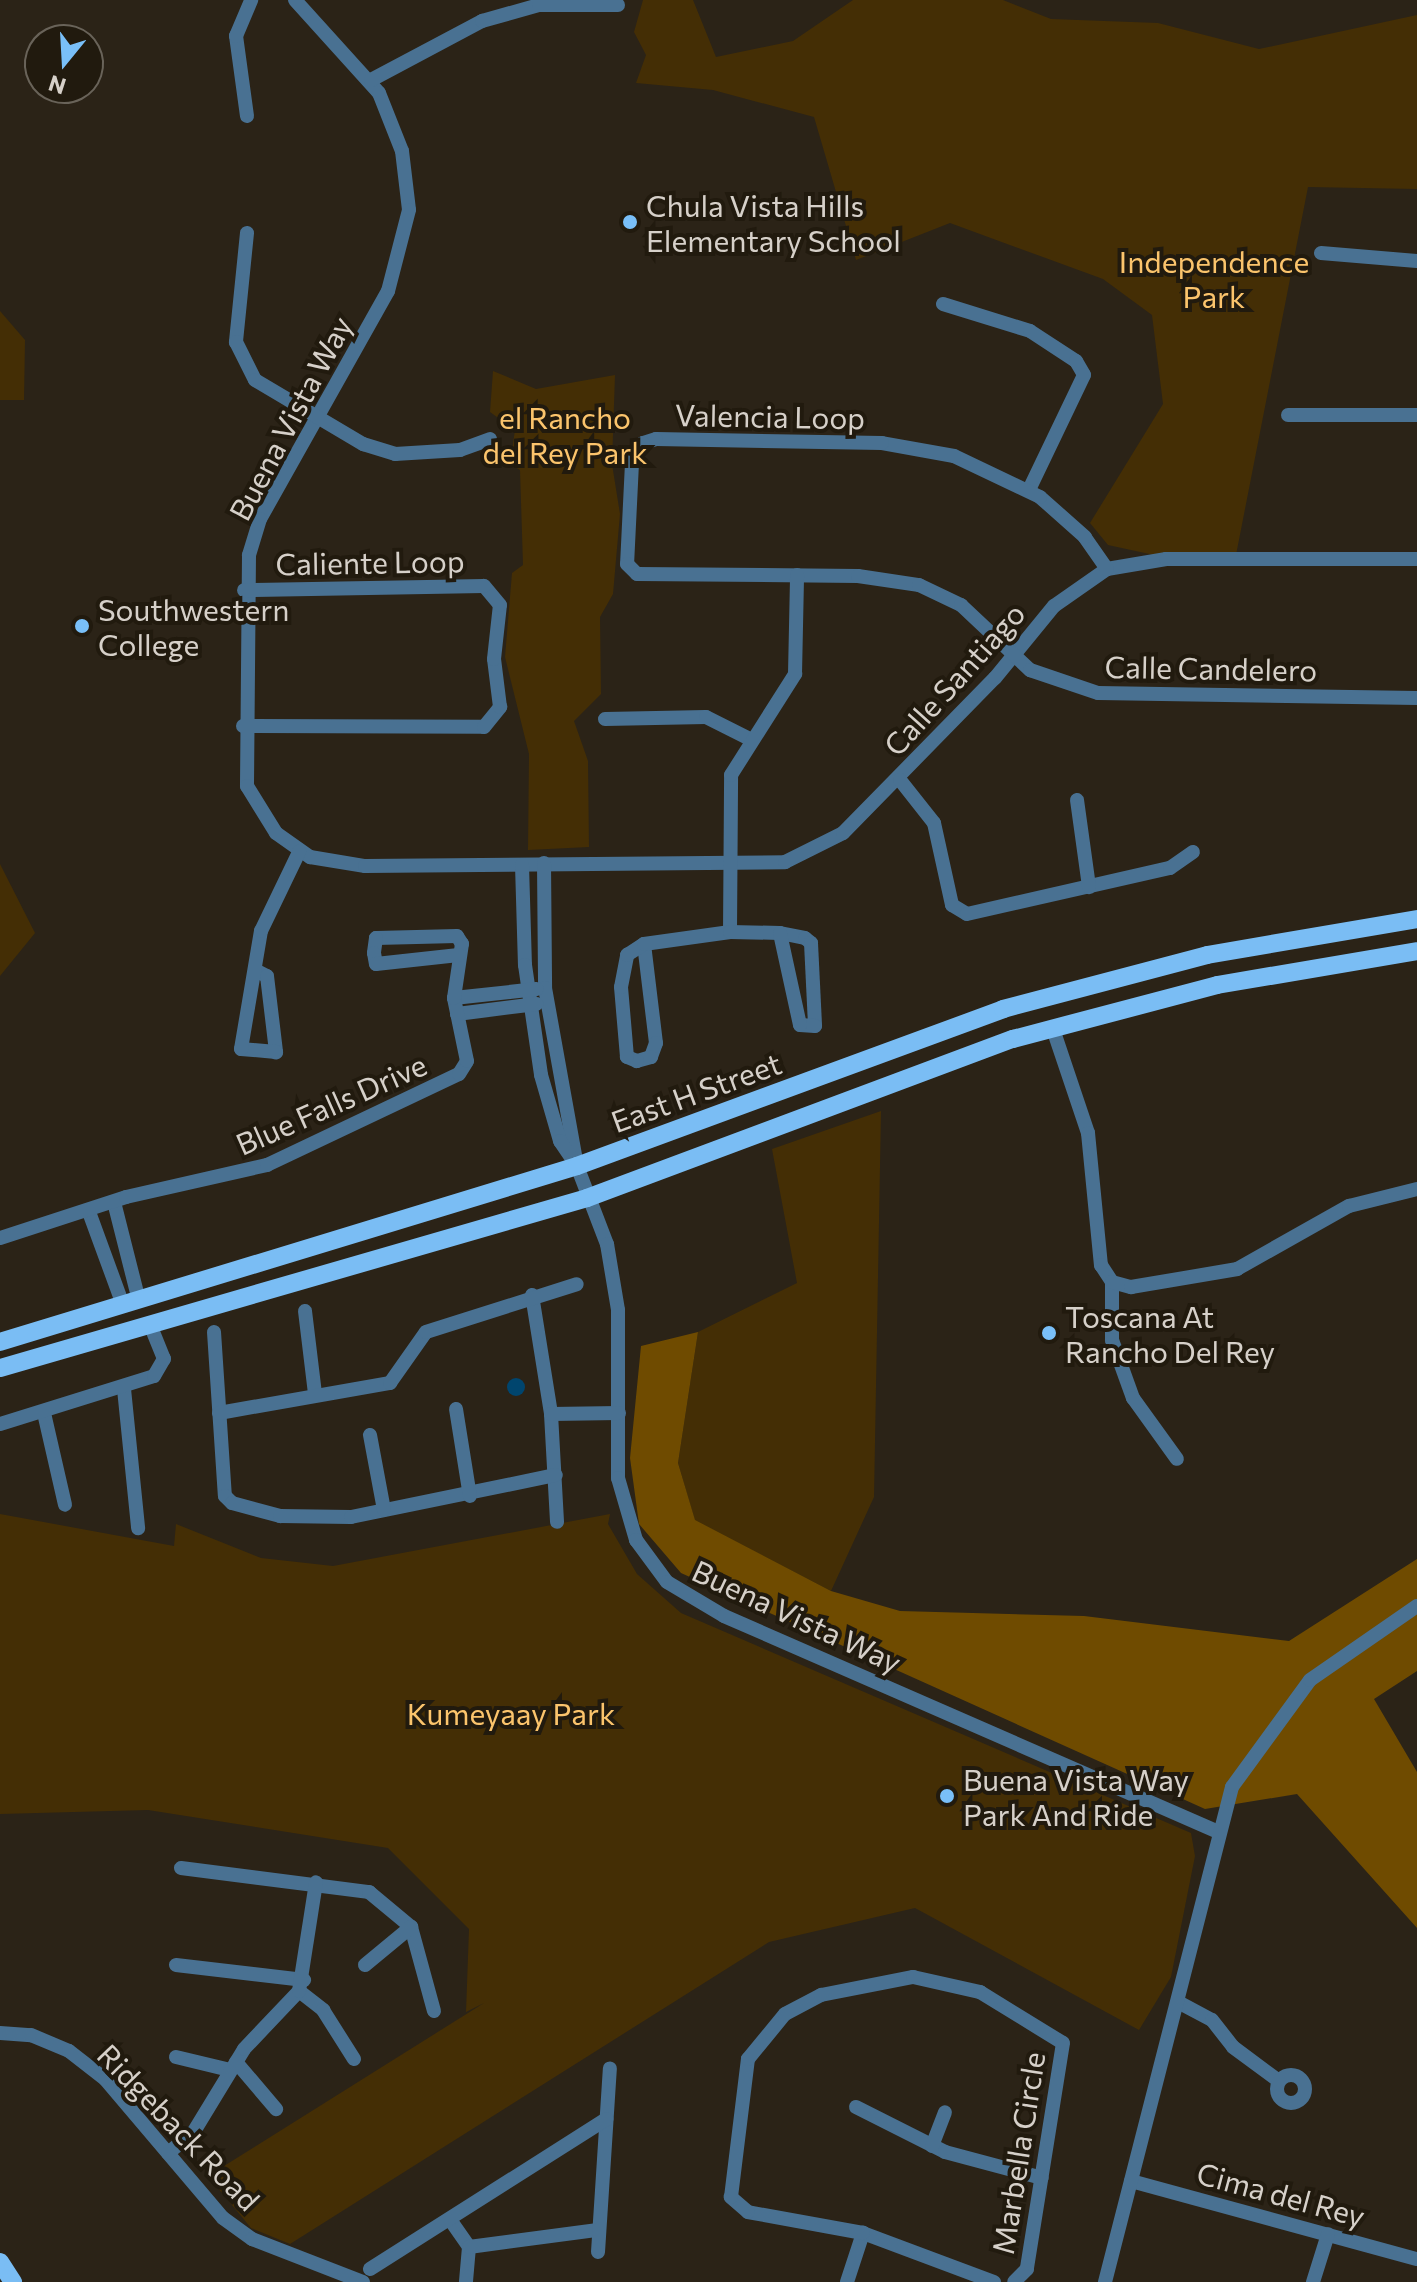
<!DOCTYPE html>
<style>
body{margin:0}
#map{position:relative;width:1417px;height:2282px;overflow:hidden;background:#2b2317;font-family:Commissioner,sans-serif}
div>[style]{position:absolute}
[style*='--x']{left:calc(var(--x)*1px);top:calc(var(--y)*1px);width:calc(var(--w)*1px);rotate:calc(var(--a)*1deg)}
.green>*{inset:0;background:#442e05}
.forest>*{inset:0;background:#6f4b00}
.water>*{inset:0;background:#00456e}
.round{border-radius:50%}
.minor>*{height:14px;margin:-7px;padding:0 7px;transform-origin:7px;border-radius:7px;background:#497192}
.minor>.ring{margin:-7px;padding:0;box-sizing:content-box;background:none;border:14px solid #497192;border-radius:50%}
.major>*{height:18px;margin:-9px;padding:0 9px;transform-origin:9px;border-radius:9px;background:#7abdf4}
.dots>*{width:22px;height:22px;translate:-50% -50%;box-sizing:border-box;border:4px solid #211a0e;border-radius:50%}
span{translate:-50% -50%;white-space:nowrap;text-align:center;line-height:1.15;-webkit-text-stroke:8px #211a0e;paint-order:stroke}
.poi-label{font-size:30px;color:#d6d0c9}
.left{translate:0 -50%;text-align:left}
.park-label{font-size:30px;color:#fbc46c}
.street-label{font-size:30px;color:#d6d0c9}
.north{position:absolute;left:24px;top:24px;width:80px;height:80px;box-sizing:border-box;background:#211a0e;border:2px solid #696359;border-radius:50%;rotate:198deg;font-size:22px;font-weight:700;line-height:32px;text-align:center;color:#d6d0c9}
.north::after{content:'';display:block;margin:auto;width:28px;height:36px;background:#79bff8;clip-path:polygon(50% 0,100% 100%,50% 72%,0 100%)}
</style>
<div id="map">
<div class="green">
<div style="clip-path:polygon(643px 0,693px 0,716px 57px,793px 41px,853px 0,1003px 0,1051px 19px,1158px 23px,1259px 49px,1417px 15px,1417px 189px,1308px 187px,1236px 555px,1154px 555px,1108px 545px,1090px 523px,1163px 404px,1152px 315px,1103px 279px,950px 223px,856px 260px,814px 117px,713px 90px,636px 83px,646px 55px,634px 32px)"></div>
<div style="clip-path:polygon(0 311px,25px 340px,24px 400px,0 400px)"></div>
<div style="clip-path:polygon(493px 371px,536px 389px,615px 375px,612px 464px,620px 514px,613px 594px,600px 617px,601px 694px,574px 721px,588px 761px,589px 847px,528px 850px,529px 754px,505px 657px,512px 573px,523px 565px,520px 470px,510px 464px,515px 430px,490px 412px)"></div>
<div style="clip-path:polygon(0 864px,35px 933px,0 976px)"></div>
<div style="clip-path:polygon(881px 1111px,874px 1497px,831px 1591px,695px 1521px,678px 1463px,698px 1332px,797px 1283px,772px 1149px)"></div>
<div style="clip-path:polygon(0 1514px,174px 1546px,176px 1524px,261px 1558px,333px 1566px,610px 1514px,608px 1524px,637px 1574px,681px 1613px,1191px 1833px,1195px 1856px,1171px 1977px,1139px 2030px,915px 1908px,769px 1942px,290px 2244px,251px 2228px,208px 2176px,484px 2003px,466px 2012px,469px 1929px,388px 1848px,148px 1810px,0 1814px)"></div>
</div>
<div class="forest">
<div style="clip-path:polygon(698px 1332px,678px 1463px,695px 1520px,831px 1591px,900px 1611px,1084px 1616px,1289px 1641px,1417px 1559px,1417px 1671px,1374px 1699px,1417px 1772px,1417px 1928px,1297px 1794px,1205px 1809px,681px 1573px,639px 1524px,630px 1458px,641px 1346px)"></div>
</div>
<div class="water">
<div class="round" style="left:507px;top:1378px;width:18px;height:18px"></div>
</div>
<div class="minor">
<div style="--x:295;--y:0;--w:125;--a:47.9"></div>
<div style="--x:379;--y:93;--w:62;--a:68.4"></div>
<div style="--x:402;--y:151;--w:59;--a:83.2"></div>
<div style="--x:409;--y:210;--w:84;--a:104.5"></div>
<div style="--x:388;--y:291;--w:261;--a:119.3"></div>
<div style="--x:260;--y:519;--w:38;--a:107"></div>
<div style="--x:249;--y:555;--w:231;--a:90.5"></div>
<div style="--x:247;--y:786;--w:55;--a:58.3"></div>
<div style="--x:276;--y:833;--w:42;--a:35.2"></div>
<div style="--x:310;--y:857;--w:56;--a:9.3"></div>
<div style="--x:365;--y:866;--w:420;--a:-0.5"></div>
<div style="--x:785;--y:862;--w:65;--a:-26.6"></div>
<div style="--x:843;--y:833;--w:217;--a:-45.6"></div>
<div style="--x:995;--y:678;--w:93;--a:-50.7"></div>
<div style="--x:1054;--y:606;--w:65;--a:-34.9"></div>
<div style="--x:1107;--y:569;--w:60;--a:-9.6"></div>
<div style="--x:1166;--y:559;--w:251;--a:0"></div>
<div style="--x:371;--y:80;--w:126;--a:-28"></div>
<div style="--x:482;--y:21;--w:59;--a:-15.7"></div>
<div style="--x:539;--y:5;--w:79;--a:0"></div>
<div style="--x:247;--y:116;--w:81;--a:-97.8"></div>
<div style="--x:236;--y:36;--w:39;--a:-67"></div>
<div style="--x:247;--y:233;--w:110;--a:95.8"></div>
<div style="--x:236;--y:342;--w:42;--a:63.4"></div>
<div style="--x:255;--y:380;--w:126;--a:30.7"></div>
<div style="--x:363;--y:444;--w:34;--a:17"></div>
<div style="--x:395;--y:454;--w:65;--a:-3.5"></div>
<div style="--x:460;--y:450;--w:32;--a:-20"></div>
<div style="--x:1321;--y:253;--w:96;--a:4.8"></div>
<div style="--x:943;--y:304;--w:91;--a:17.2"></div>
<div style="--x:1030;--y:331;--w:55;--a:33.1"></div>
<div style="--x:1076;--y:361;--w:16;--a:60"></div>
<div style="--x:1084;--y:375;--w:127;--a:115.6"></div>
<div style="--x:1288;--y:415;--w:129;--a:0"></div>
<div style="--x:1107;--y:569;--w:39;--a:-125"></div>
<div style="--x:1085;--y:537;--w:60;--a:-138.4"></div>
<div style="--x:1040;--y:497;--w:95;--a:-154.5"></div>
<div style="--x:954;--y:456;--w:73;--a:-169.8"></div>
<div style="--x:882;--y:443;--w:226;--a:-179"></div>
<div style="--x:656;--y:439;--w:14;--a:163"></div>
<div style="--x:643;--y:443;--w:23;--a:119"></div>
<div style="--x:632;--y:463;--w:101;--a:92.8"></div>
<div style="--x:627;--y:564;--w:14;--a:45"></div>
<div style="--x:637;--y:574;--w:221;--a:0.5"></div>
<div style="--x:858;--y:576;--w:62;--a:8.4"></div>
<div style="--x:919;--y:585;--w:47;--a:25.5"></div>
<div style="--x:961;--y:605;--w:95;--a:43.3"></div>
<div style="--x:1030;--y:670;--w:72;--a:18.7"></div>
<div style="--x:1098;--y:693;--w:319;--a:0.9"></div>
<div style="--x:605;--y:719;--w:101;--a:-1.1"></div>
<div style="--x:706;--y:717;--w:49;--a:26.6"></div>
<div style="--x:243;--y:726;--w:241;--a:0.2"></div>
<div style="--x:484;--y:727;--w:26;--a:-51"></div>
<div style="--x:500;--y:707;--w:48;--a:-97.1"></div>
<div style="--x:494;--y:659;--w:54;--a:-83.7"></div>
<div style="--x:500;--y:605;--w:25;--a:-130"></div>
<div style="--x:484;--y:586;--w:240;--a:179"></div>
<div style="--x:900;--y:780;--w:55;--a:51.7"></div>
<div style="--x:934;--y:823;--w:84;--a:77.6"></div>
<div style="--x:952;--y:905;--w:17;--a:31"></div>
<div style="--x:967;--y:914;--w:208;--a:-12.8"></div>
<div style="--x:1170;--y:868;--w:28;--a:-35"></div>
<div style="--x:1077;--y:800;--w:88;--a:82.1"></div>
<div style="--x:544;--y:863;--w:125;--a:89.5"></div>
<div style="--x:545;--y:988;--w:181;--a:79.8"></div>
<div style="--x:577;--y:1166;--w:84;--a:69"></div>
<div style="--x:607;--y:1244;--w:67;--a:80.5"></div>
<div style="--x:618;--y:1310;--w:168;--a:90"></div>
<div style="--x:618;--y:1478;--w:65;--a:73.8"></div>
<div style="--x:636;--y:1540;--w:52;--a:53.6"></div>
<div style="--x:667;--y:1582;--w:66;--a:30.8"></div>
<div style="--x:724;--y:1616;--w:537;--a:23.6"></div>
<div style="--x:522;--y:865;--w:100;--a:88.3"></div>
<div style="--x:525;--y:965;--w:111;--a:81.7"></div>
<div style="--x:541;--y:1075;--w:69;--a:73.9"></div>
<div style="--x:560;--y:1141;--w:30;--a:56"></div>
<div style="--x:730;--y:932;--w:157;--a:-89.6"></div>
<div style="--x:731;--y:775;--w:120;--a:-57.6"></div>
<div style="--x:795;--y:674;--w:99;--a:-88.8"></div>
<div style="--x:644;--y:944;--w:100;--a:83.1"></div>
<div style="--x:656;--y:1043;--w:15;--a:110"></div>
<div style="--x:651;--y:1057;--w:15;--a:164"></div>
<div style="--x:637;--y:1061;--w:11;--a:-158"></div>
<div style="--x:627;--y:1057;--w:70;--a:-94.9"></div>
<div style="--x:621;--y:987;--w:33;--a:-79"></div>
<div style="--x:627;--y:955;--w:20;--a:-33"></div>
<div style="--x:644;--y:944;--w:87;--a:-7.9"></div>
<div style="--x:730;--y:932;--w:50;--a:1.1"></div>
<div style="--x:780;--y:933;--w:25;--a:11"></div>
<div style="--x:805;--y:938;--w:8;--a:40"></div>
<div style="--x:811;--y:943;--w:83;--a:87.2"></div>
<div style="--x:815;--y:1026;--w:15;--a:-176"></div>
<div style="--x:800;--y:1025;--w:94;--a:-102.3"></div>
<div style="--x:255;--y:970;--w:13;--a:27"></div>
<div style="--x:267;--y:976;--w:77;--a:83.2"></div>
<div style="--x:276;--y:1052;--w:35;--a:-175"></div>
<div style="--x:241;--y:1049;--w:120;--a:-80.4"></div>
<div style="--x:261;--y:931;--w:88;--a:-64.3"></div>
<div style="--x:454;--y:998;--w:83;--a:-6.2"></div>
<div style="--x:457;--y:1014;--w:80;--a:-7.2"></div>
<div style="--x:1053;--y:1029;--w:110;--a:71.4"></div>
<div style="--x:1088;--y:1133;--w:133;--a:84.4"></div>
<div style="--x:1101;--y:1265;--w:20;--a:57"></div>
<div style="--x:1112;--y:1282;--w:58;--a:90"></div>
<div style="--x:1112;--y:1340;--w:62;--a:70.1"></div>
<div style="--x:1133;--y:1398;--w:75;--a:54.2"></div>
<div style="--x:114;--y:1202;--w:98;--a:75.8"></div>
<div style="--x:89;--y:1212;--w:96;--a:69.9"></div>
<div style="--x:0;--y:1238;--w:133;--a:-18"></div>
<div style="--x:126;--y:1197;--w:145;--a:-12.8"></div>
<div style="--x:267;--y:1165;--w:212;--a:-25.4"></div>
<div style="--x:459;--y:1074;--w:15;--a:-58"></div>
<div style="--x:467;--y:1061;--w:64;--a:-101.7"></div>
<div style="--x:454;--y:998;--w:55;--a:-81.6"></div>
<div style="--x:462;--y:944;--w:9;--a:-122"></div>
<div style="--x:457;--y:936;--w:81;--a:178.6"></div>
<div style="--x:376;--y:938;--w:15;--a:98"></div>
<div style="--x:374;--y:953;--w:11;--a:80"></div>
<div style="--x:376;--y:964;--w:83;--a:-6.2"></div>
<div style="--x:1112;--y:1282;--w:20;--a:15"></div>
<div style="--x:1131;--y:1287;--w:108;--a:-9.6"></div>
<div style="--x:1237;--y:1269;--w:129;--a:-29.4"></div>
<div style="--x:1349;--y:1206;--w:70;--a:-14"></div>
<div style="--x:532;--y:1295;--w:121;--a:80.9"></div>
<div style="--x:551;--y:1414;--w:108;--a:86.8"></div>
<div style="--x:305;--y:1311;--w:84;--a:83.1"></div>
<div style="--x:214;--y:1332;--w:164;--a:86.2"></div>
<div style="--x:225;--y:1496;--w:10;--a:45"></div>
<div style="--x:232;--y:1503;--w:50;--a:15.2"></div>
<div style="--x:280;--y:1516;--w:71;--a:0.8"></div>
<div style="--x:351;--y:1517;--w:209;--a:-11.6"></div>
<div style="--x:124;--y:1389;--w:140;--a:84.2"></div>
<div style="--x:456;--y:1409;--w:88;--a:80.9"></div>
<div style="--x:44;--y:1413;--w:94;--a:77.1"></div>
<div style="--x:219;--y:1413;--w:174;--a:-10"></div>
<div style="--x:390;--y:1383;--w:62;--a:-54.8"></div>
<div style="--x:426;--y:1332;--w:158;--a:-17.6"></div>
<div style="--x:551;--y:1414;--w:68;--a:-0.8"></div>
<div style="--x:0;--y:1424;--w:161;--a:-17.3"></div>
<div style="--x:154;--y:1376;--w:20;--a:-60"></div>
<div style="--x:164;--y:1359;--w:35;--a:-112"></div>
<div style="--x:370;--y:1435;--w:76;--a:79.4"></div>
<div style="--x:181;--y:1868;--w:190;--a:7.3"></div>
<div style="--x:369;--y:1892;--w:55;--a:39.8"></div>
<div style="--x:411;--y:1927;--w:87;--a:74.7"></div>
<div style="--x:176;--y:1965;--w:129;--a:6.7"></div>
<div style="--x:365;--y:1965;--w:60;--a:-39.6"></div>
<div style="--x:299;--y:1991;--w:31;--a:38"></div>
<div style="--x:323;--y:2010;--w:58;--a:57.7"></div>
<div style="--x:1178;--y:2002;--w:38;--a:28"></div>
<div style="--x:1212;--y:2020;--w:34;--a:52"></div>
<div style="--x:1233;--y:2047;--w:57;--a:36.5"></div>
<div style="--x:0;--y:2033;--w:31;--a:4"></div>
<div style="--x:31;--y:2035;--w:41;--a:22.8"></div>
<div style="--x:69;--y:2051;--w:46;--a:37.9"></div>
<div style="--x:105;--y:2079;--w:182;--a:49.7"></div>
<div style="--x:223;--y:2218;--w:36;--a:36"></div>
<div style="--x:252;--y:2239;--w:119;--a:21.2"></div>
<div style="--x:176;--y:2057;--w:56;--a:13.5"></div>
<div style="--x:236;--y:2062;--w:62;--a:49.6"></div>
<div class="ring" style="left:1277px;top:2075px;width:14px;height:14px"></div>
<div style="--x:856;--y:2107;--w:100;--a:26.8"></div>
<div style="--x:945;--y:2152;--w:100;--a:15"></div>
<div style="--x:932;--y:2146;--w:36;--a:-69"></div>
<div style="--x:168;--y:2153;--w:32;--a:-39"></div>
<div style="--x:193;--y:2133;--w:98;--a:-58.7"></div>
<div style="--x:244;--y:2049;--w:80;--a:-46.5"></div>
<div style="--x:299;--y:1991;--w:110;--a:-81.1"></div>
<div style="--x:1131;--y:2181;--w:296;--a:15.3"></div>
<div style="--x:451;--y:2221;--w:32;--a:55"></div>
<div style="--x:469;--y:2247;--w:35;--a:95"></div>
<div style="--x:469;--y:2247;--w:128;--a:-7.6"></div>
<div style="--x:598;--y:2252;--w:184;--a:-86.3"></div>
<div style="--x:370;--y:2269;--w:280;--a:-32.4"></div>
<div style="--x:847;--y:2282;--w:52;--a:-71.9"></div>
<div style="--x:994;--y:2282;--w:140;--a:-159.5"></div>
<div style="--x:863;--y:2233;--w:117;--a:-169.7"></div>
<div style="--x:748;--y:2212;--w:23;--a:-139"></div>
<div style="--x:731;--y:2197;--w:139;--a:-83"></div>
<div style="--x:748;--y:2059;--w:58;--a:-50.6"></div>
<div style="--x:785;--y:2014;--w:41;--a:-27.8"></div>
<div style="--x:821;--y:1995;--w:94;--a:-11.1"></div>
<div style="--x:913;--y:1977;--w:69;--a:12.6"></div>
<div style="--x:980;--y:1992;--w:97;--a:31.6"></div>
<div style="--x:1063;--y:2043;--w:229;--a:99.1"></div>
<div style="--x:1027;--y:2269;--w:18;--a:135"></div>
<div style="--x:1105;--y:2282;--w:511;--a:-75.61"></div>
<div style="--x:1232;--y:1787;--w:132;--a:-53.9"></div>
<div style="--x:1310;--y:1680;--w:130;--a:-34.7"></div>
<div style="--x:1313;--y:2282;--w:50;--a:-72.6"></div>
</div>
<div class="major">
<div style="--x:0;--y:1342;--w:603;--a:-16.96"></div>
<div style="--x:577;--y:1166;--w:454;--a:-20.2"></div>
<div style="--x:1003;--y:1009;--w:211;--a:-14.8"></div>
<div style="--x:1207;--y:955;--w:213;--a:-9.7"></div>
<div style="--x:0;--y:1368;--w:611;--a:-16.15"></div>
<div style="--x:587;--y:1198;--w:455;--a:-20.5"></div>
<div style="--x:1013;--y:1039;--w:211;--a:-14.8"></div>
<div style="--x:1217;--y:985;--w:203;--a:-9.6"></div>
<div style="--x:0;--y:2262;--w:24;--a:57"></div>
</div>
<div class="dots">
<div style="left:630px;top:222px;background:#79bff8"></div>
<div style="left:82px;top:626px;background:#79bff8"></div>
<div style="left:1049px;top:1333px;background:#79bff8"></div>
<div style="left:947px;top:1796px;background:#79bff8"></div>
</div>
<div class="poi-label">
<span class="left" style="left:646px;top:222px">Chula Vista Hills<br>Elementary School</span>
<span class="left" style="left:98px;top:626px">Southwestern<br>College</span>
<span class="left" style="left:1065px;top:1333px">Toscana At<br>Rancho Del Rey</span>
<span class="left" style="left:963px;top:1796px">Buena Vista Way<br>Park And Ride</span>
</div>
<div class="park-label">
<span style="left:1214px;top:278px">Independence<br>Park</span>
<span style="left:565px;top:434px">el Rancho<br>del Rey Park</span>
<span style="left:511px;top:1713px">Kumeyaay Park</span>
</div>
<div class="street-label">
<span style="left:770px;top:416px;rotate:1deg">Valencia Loop</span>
<span style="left:290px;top:418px;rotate:-62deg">Buena Vista Way</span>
<span style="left:370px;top:562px;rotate:-1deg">Caliente Loop</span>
<span style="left:1211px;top:668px;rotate:1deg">Calle Candelero</span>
<span style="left:954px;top:679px;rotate:-48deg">Calle Santiago</span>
<span style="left:696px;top:1092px;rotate:-20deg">East H Street</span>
<span style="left:331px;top:1104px;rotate:-24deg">Blue Falls Drive</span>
<span style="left:797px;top:1616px;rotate:25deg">Buena Vista Way</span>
<span style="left:179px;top:2127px;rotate:46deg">Ridgeback Road</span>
<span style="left:1018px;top:2153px;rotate:-81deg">Marbella Circle</span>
<span style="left:1281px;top:2194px;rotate:15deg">Cima del Rey</span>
</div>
<div class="north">N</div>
</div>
